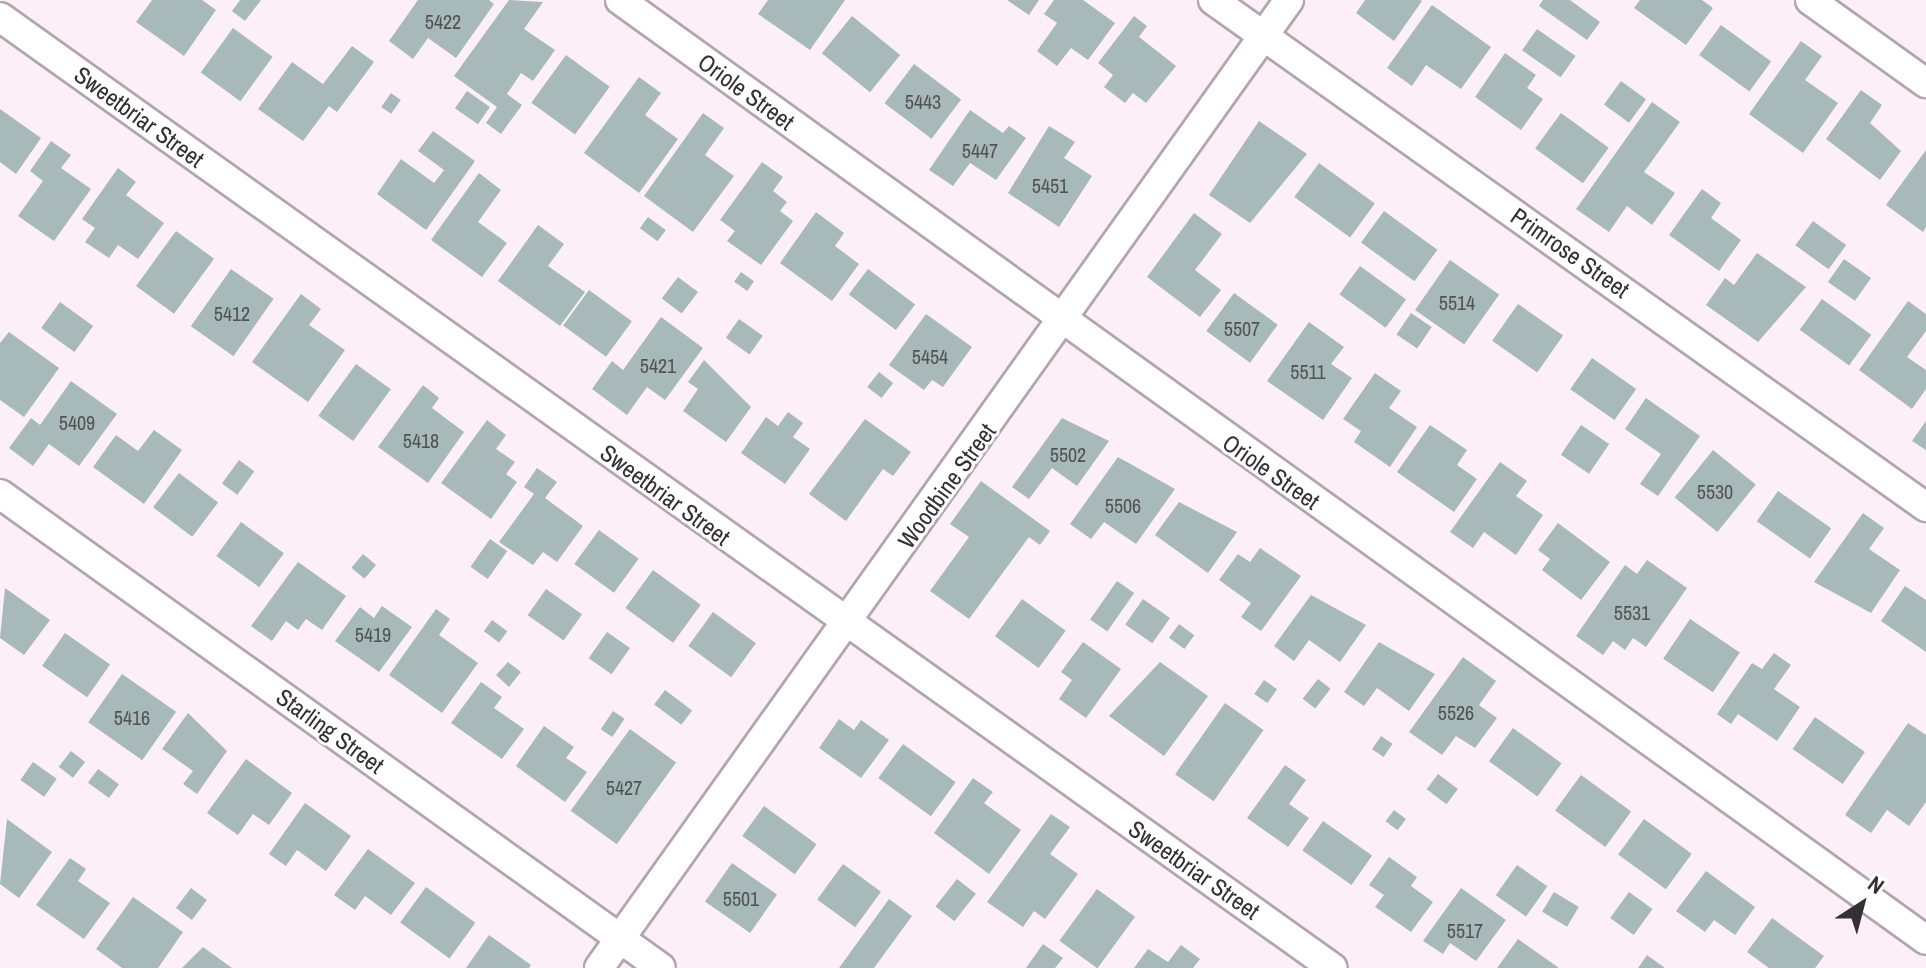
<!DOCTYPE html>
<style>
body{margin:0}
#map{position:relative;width:1926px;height:968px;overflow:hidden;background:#fdeff8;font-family:"Archivo Narrow",sans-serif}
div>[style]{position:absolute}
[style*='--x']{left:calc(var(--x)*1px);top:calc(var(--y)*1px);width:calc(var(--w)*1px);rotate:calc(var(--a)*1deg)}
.building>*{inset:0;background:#a8b9b9;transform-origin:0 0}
.roads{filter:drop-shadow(2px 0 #b2a5ae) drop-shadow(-2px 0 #b2a5ae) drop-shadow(0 2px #b2a5ae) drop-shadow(0 -2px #b2a5ae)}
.street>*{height:28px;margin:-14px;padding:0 14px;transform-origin:14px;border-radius:14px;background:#fff}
span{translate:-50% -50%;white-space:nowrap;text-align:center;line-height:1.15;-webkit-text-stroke:6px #fff;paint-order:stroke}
.number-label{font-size:20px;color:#515254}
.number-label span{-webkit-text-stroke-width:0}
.street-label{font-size:24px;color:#342f33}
.north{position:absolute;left:1822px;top:864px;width:80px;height:80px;-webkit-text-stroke:6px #fff;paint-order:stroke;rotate:36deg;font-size:22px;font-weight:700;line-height:32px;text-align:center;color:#342f33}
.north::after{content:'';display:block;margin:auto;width:28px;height:36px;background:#342f33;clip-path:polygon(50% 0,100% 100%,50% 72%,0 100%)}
</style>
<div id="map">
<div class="building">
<div style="clip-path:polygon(152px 0,202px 0,216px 10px,184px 56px,136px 22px)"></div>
<div style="clip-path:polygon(240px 0,261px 0,245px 21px,232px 11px)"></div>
<div style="clip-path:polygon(418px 0,489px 0,494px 4px,456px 58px,428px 38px,413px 59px,389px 41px)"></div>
<div style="clip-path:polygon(509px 0,543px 2px,524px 29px,555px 50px,533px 81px,521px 73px,507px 94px,522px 105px,501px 134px,486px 123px,497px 107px,454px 76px)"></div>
<div style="clip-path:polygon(768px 0,845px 0,810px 50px,758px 14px)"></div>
<div style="clip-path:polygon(1007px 0,1039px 0,1029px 15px)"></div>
<div style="clip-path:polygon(1054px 0,1083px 0,1115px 23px,1088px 60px,1071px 48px,1057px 66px,1037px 51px,1057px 23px,1044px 14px)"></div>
<div style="clip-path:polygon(1365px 0,1420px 0,1422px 1px,1394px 41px,1356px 13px)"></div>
<div style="clip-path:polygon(1543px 0,1570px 0,1600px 22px,1587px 40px,1539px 6px)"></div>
<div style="clip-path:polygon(1640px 0,1702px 0,1713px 8px,1686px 45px,1634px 8px)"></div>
<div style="clip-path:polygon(1432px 5px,1491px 47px,1461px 89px,1426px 65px,1412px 86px,1387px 68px)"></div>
<div style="left:852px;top:16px;width:62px;height:48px;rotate:39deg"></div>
<div style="clip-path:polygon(1134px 16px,1147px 26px,1139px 37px,1176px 66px,1146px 103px,1133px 93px,1125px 103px,1104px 87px,1113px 75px,1098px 63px)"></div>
<div style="left:1721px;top:25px;width:62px;height:37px;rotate:36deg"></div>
<div style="left:233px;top:28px;width:49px;height:55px;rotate:36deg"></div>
<div style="left:1537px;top:29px;width:47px;height:26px;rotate:35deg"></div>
<div style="clip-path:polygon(1801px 41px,1822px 56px,1805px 80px,1838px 103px,1803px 153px,1749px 114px)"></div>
<div style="clip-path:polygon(352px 46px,374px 62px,337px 112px,329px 106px,303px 141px,258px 109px,292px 62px,323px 84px)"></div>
<div style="clip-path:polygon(1505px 53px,1536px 75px,1527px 88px,1543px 99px,1521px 130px,1475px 97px)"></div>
<div style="left:566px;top:55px;width:54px;height:59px;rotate:36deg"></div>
<div style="left:914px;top:64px;width:59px;height:49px;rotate:37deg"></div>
<div style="clip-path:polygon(639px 77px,661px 93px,645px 115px,678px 139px,639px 193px,584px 153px)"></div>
<div style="left:1621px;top:81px;width:31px;height:29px;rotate:36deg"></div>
<div style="clip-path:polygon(1861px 90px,1882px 105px,1870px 123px,1901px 151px,1880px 180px,1826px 139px)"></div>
<div style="left:467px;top:91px;width:28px;height:21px;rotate:35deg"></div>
<div style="left:391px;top:93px;width:12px;height:17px;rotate:35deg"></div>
<div style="clip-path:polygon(1652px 102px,1680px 122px,1644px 172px,1675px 193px,1652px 225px,1627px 206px,1609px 232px,1576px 209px)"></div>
<div style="clip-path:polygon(0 109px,41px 138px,16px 174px,0 162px)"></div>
<div style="clip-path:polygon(970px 110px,1003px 133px,1009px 126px,1026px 138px,996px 180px,970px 163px,953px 186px,929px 170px)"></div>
<div style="clip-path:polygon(703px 113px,724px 128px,705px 155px,734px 176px,693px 232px,644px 196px)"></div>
<div style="left:1561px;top:113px;width:59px;height:44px;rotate:36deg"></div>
<div style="clip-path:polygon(1259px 121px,1307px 154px,1250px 223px,1209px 195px)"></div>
<div style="clip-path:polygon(1049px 126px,1075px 142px,1064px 158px,1092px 176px,1059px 227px,1008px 193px)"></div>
<div style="clip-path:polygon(433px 131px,475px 161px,426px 230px,377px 194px,401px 159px,434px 183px,444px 170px,418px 151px)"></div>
<div style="clip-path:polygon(51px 141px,71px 155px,61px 168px,91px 189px,54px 241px,18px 216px,43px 181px,30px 171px)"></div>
<div style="clip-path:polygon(1926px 150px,1926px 227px,1923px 232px,1886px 205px)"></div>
<div style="clip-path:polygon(762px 162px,783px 177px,773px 191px,787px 202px,780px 211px,793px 221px,761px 265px,727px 241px,735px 231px,720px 220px)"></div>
<div style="left:1319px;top:163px;width:69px;height:42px;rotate:36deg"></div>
<div style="clip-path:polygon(118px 168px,136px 182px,126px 195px,164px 223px,138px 259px,118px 245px,109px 258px,85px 242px,95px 228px,82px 219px)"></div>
<div style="clip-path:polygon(479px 173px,501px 190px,478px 222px,507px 243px,482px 277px,431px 240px)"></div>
<div style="clip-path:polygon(1702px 189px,1721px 203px,1711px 218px,1741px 240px,1719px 271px,1669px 235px)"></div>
<div style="left:1384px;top:211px;width:66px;height:39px;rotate:36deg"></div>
<div style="clip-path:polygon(816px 212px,844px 233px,835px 246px,859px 264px,832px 301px,780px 263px)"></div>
<div style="clip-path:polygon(1194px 213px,1222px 234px,1195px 270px,1221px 290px,1200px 317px,1147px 277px)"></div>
<div style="left:648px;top:217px;width:22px;height:14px;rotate:36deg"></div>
<div style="left:1813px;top:221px;width:41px;height:30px;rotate:36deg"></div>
<div style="clip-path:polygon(538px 225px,564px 244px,548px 266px,585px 292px,560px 326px,498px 281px)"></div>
<div style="left:176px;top:231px;width:47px;height:68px;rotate:36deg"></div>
<div style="clip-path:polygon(1757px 253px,1806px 287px,1758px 342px,1706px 305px,1725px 278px,1734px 285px)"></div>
<div style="left:1844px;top:259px;width:33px;height:28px;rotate:35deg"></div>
<div style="left:1450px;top:260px;width:60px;height:61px;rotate:35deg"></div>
<div style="left:1360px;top:266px;width:57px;height:35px;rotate:36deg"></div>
<div style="left:231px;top:269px;width:52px;height:70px;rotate:35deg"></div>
<div style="left:868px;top:269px;width:59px;height:32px;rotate:37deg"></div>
<div style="left:741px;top:272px;width:16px;height:12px;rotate:35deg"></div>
<div style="left:678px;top:277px;width:25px;height:27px;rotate:37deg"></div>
<div style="left:589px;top:290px;width:53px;height:44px;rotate:36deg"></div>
<div style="left:1234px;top:293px;width:54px;height:47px;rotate:36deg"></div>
<div style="clip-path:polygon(301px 294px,321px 309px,309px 325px,345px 350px,308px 402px,252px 362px)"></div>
<div style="left:1822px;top:299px;width:61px;height:38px;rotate:36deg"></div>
<div style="clip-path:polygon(1908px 301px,1926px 314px,1926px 331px,1907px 357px,1926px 370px,1926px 389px,1912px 409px,1859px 370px)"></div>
<div style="left:60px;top:302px;width:41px;height:32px;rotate:36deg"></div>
<div style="left:1518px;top:304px;width:55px;height:45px;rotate:35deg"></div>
<div style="left:1411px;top:313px;width:25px;height:26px;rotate:34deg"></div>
<div style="clip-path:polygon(926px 314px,972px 347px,943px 387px,932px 380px,924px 390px,889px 365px)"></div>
<div style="clip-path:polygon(661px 317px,703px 348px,665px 400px,647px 387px,627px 415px,592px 389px,612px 361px,623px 370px)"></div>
<div style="left:739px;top:319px;width:29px;height:23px;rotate:35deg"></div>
<div style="clip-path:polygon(1309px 322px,1344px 347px,1331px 364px,1352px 378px,1323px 420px,1267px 381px)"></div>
<div style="clip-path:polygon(9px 332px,59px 368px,24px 417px,0 400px,0 343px)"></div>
<div style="left:1592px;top:358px;width:54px;height:38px;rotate:35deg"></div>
<div style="clip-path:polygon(704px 360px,751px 407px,726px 442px,683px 411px,698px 389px,688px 382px)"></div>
<div style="left:356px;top:364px;width:43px;height:64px;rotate:36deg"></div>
<div style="left:879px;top:372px;width:18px;height:19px;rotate:38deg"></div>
<div style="clip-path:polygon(1375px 373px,1401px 391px,1389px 408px,1417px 427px,1390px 467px,1354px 442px,1361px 431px,1343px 419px)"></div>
<div style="clip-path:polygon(71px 381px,117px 414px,79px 466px,49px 444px,33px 466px,9px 448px,31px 418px,40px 425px)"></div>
<div style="clip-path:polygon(423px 385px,439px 398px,432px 408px,464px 432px,428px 483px,378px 447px)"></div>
<div style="clip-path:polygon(1646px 398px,1700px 436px,1658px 496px,1640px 484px,1661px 454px,1625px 429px)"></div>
<div style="clip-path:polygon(788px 412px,803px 423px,793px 437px,810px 449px,785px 484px,741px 453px,766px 417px,778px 426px)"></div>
<div style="clip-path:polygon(1062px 418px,1109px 441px,1077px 486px,1052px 468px,1029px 499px,1012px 487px)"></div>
<div style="clip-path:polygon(865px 419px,911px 452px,893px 476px,883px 469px,846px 521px,809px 494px)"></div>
<div style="clip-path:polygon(487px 420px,506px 435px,496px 449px,515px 462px,506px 474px,517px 482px,491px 519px,441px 483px)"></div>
<div style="clip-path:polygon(1926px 421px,1926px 450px,1912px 441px)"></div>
<div style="clip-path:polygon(1430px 425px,1467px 450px,1457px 465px,1477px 479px,1454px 512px,1397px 472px)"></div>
<div style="left:1581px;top:425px;width:34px;height:36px;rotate:34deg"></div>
<div style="clip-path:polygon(154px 430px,182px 450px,144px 504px,93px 467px,116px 435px,138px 451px)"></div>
<div style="left:1713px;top:450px;width:55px;height:61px;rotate:39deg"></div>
<div style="clip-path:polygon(1118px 457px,1175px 489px,1136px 544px,1104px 522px,1091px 539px,1070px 524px)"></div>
<div style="left:239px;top:460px;width:19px;height:29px;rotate:36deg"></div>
<div style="clip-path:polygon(1500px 462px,1527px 481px,1516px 496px,1543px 515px,1516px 555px,1484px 532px,1473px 548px,1450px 532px)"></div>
<div style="clip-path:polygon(537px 468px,557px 482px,545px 498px,583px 526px,557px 562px,543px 552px,533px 565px,499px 542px,534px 494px,524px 487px)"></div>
<div style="left:179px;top:473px;width:49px;height:43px;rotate:37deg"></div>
<div style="clip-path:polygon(981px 481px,1050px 531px,1040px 545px,1029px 537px,969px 619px,930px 591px,969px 537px,950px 524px)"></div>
<div style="left:1778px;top:491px;width:65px;height:37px;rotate:35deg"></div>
<div style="clip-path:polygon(1179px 502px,1237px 532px,1208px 573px,1155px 535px)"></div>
<div style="clip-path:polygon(1863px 513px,1884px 528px,1869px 549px,1900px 570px,1871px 613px,1814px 582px)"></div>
<div style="left:241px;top:522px;width:53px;height:42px;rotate:36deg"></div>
<div style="clip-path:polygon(1558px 523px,1610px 562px,1581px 600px,1542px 570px,1550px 559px,1538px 550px)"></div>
<div style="left:599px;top:530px;width:49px;height:42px;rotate:36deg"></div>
<div style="left:490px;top:539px;width:21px;height:34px;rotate:35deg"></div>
<div style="clip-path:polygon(1260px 548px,1301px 576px,1261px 631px,1241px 617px,1251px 603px,1219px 580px,1238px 554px,1250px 562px)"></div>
<div style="left:363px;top:554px;width:17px;height:18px;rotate:40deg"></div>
<div style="clip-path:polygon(1647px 560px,1687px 588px,1646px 647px,1633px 638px,1625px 650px,1613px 641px,1603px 655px,1576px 636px,1625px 565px,1637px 574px)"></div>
<div style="clip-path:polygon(298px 562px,346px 596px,322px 630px,306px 619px,298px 630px,286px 621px,272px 641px,251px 626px)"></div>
<div style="left:653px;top:570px;width:59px;height:47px;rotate:36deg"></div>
<div style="left:1117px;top:581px;width:21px;height:47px;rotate:35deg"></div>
<div style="clip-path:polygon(1905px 586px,1926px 600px,1926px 652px,1881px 621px)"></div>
<div style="clip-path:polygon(5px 588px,50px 620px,24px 655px,0 638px)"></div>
<div style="left:546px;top:589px;width:44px;height:32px;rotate:35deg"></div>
<div style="clip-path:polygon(1311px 595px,1366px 625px,1340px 662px,1309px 640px,1294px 661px,1274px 646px)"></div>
<div style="left:1022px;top:599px;width:54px;height:46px;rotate:36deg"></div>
<div style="left:1143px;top:599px;width:33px;height:31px;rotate:35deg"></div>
<div style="clip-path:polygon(382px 606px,412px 627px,379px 672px,335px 641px,360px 607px,374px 618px)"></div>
<div style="clip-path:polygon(436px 609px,450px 619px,439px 635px,478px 663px,442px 713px,389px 675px)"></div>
<div style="left:713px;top:612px;width:53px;height:42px;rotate:36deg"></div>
<div style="left:1690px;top:619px;width:60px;height:48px;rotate:34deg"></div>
<div style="left:492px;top:620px;width:19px;height:14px;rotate:36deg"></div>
<div style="left:1179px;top:624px;width:19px;height:17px;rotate:36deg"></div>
<div style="left:607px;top:632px;width:28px;height:32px;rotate:35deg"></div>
<div style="left:65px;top:633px;width:55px;height:40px;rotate:35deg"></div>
<div style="clip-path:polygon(1083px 642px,1121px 669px,1086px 718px,1059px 699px,1072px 680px,1061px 672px)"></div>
<div style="clip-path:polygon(1379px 642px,1435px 674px,1409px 711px,1377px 688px,1364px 706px,1344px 692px)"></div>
<div style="clip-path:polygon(1774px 653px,1791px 665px,1774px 689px,1800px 707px,1777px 741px,1738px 714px,1731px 724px,1717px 714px,1752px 663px,1762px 669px)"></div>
<div style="clip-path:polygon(1463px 657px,1496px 681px,1479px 705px,1497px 718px,1475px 748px,1456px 736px,1442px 755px,1409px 732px)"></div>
<div style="clip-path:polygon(508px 662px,521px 672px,509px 687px,496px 675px)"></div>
<div style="clip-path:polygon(1160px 662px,1208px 696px,1164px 756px,1109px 716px)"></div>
<div style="left:122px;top:674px;width:66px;height:59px;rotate:35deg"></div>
<div style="left:1318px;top:679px;width:16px;height:25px;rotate:38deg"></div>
<div style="left:1264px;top:680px;width:16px;height:17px;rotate:35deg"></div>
<div style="clip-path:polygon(481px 682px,502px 697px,494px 708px,524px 729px,502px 759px,451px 723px)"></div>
<div style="left:665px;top:690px;width:34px;height:18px;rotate:37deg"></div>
<div style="left:1225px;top:703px;width:47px;height:87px;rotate:35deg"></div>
<div style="left:613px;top:711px;width:14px;height:22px;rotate:34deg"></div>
<div style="clip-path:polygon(188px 713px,227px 751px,197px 794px,183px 784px,193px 771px,162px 749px)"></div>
<div style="left:1815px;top:717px;width:61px;height:39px;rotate:35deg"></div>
<div style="clip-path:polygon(839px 719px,854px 730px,861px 720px,889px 740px,861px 778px,819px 748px)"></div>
<div style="clip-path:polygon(1908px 723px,1926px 735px,1926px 802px,1909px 826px,1887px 810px,1871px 833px,1845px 815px)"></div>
<div style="clip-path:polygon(544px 726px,574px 747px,566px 758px,587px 772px,565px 802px,516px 766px)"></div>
<div style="left:1513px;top:728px;width:60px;height:41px;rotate:36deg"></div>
<div style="left:630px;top:729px;width:57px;height:101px;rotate:36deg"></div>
<div style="left:1381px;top:736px;width:14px;height:16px;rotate:34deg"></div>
<div style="left:903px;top:744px;width:65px;height:42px;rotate:36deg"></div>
<div style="left:71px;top:751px;width:18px;height:20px;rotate:38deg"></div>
<div style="clip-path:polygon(246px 759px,292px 793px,269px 825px,253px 814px,238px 835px,207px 813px)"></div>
<div style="left:33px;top:762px;width:29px;height:22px;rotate:35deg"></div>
<div style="clip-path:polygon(1285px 765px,1306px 780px,1289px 804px,1309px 818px,1288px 847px,1247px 818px)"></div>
<div style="left:98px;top:769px;width:26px;height:17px;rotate:36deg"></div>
<div style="left:1438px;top:774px;width:25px;height:19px;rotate:37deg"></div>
<div style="left:1581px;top:775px;width:62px;height:44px;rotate:36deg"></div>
<div style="clip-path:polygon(973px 778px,993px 792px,984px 803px,1021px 830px,989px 874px,934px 833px)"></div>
<div style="clip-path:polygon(305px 803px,351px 836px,326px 871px,297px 850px,286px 866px,269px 854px)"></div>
<div style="left:764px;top:806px;width:65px;height:37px;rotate:36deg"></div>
<div style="left:1394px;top:810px;width:15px;height:14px;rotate:37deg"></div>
<div style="clip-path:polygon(1051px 814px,1070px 827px,1050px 854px,1078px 874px,1045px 919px,1034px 911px,1023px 927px,987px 902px)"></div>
<div style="clip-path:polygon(7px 819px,52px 852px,19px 898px,0 884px)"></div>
<div style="left:1644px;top:819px;width:59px;height:44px;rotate:36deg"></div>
<div style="left:1323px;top:821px;width:60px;height:36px;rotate:35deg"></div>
<div style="clip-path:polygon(368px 849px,415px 883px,391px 915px,365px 896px,355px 910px,334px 895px)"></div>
<div style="clip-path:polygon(1389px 857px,1417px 877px,1411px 886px,1433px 902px,1411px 932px,1375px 907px,1384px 895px,1369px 885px)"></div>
<div style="clip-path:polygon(70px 858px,86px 869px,78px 881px,110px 903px,84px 939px,36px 905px)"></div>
<div style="left:732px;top:863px;width:55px;height:47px;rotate:35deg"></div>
<div style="left:843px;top:864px;width:47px;height:44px;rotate:36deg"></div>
<div style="left:1517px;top:865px;width:37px;height:37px;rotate:35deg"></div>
<div style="clip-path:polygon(1706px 871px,1755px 907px,1735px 935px,1714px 920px,1705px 932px,1676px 911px)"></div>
<div style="left:957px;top:879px;width:24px;height:35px;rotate:38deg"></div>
<div style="left:426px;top:887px;width:61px;height:44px;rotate:36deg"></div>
<div style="left:191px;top:888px;width:20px;height:25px;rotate:37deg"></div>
<div style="clip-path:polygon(1461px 888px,1506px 920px,1476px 961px,1450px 943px,1443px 954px,1423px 941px)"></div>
<div style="left:1097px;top:889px;width:47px;height:64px;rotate:36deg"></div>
<div style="left:1554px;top:892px;width:29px;height:23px;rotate:31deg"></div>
<div style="left:1629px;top:892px;width:29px;height:32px;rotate:36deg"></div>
<div style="clip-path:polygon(133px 897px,183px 932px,158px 968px,122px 968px,96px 949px)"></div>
<div style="clip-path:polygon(889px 899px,912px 916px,874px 968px,839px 968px)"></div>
<div style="clip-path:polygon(1772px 918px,1824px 956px,1815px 968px,1769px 968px,1747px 952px)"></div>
<div style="clip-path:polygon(489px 935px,531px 965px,529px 968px,466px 968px)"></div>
<div style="clip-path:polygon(1518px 939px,1559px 968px,1497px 968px)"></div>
<div style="clip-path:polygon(1043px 944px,1063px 958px,1055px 968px,1026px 968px)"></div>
<div style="clip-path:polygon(1181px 945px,1200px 959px,1193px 968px,1134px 968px,1148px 949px,1168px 962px)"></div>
<div style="clip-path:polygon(203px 947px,232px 968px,182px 968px)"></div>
<div style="clip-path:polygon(1647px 955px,1665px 968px,1638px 968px)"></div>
</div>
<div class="roads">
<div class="street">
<div style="--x:620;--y:0;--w:1609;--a:35.74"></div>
<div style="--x:1213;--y:0;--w:875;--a:35.42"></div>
<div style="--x:1810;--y:0;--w:143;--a:35.6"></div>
<div style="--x:0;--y:17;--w:1637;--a:35.51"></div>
<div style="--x:0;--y:494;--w:813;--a:35.64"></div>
<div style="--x:599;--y:968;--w:1189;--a:-54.52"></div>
</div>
</div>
<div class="number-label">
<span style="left:443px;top:21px">5422</span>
<span style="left:923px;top:101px">5443</span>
<span style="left:980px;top:150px">5447</span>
<span style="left:1050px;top:185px">5451</span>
<span style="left:1457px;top:302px">5514</span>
<span style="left:232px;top:313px">5412</span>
<span style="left:1242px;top:328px">5507</span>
<span style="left:930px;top:356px">5454</span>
<span style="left:658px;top:365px">5421</span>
<span style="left:1308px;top:371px">5511</span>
<span style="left:77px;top:422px">5409</span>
<span style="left:421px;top:440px">5418</span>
<span style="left:1068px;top:454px">5502</span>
<span style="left:1715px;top:491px">5530</span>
<span style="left:1123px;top:505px">5506</span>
<span style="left:1632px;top:612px">5531</span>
<span style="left:373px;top:634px">5419</span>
<span style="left:1456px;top:712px">5526</span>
<span style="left:132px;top:717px">5416</span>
<span style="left:624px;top:787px">5427</span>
<span style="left:741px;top:898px">5501</span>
<span style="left:1465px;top:930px">5517</span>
</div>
<div class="street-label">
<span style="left:746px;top:92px;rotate:36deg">Oriole Street</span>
<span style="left:139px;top:117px;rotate:36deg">Sweetbriar Street</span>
<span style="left:1570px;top:253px;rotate:35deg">Primrose Street</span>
<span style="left:1271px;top:472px;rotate:35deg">Oriole Street</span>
<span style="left:947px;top:486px;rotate:-54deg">Woodbine Street</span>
<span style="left:665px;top:495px;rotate:36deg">Sweetbriar Street</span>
<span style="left:330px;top:731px;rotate:36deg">Starling Street</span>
<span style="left:1194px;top:870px;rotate:35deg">Sweetbriar Street</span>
</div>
<div class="north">N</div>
</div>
